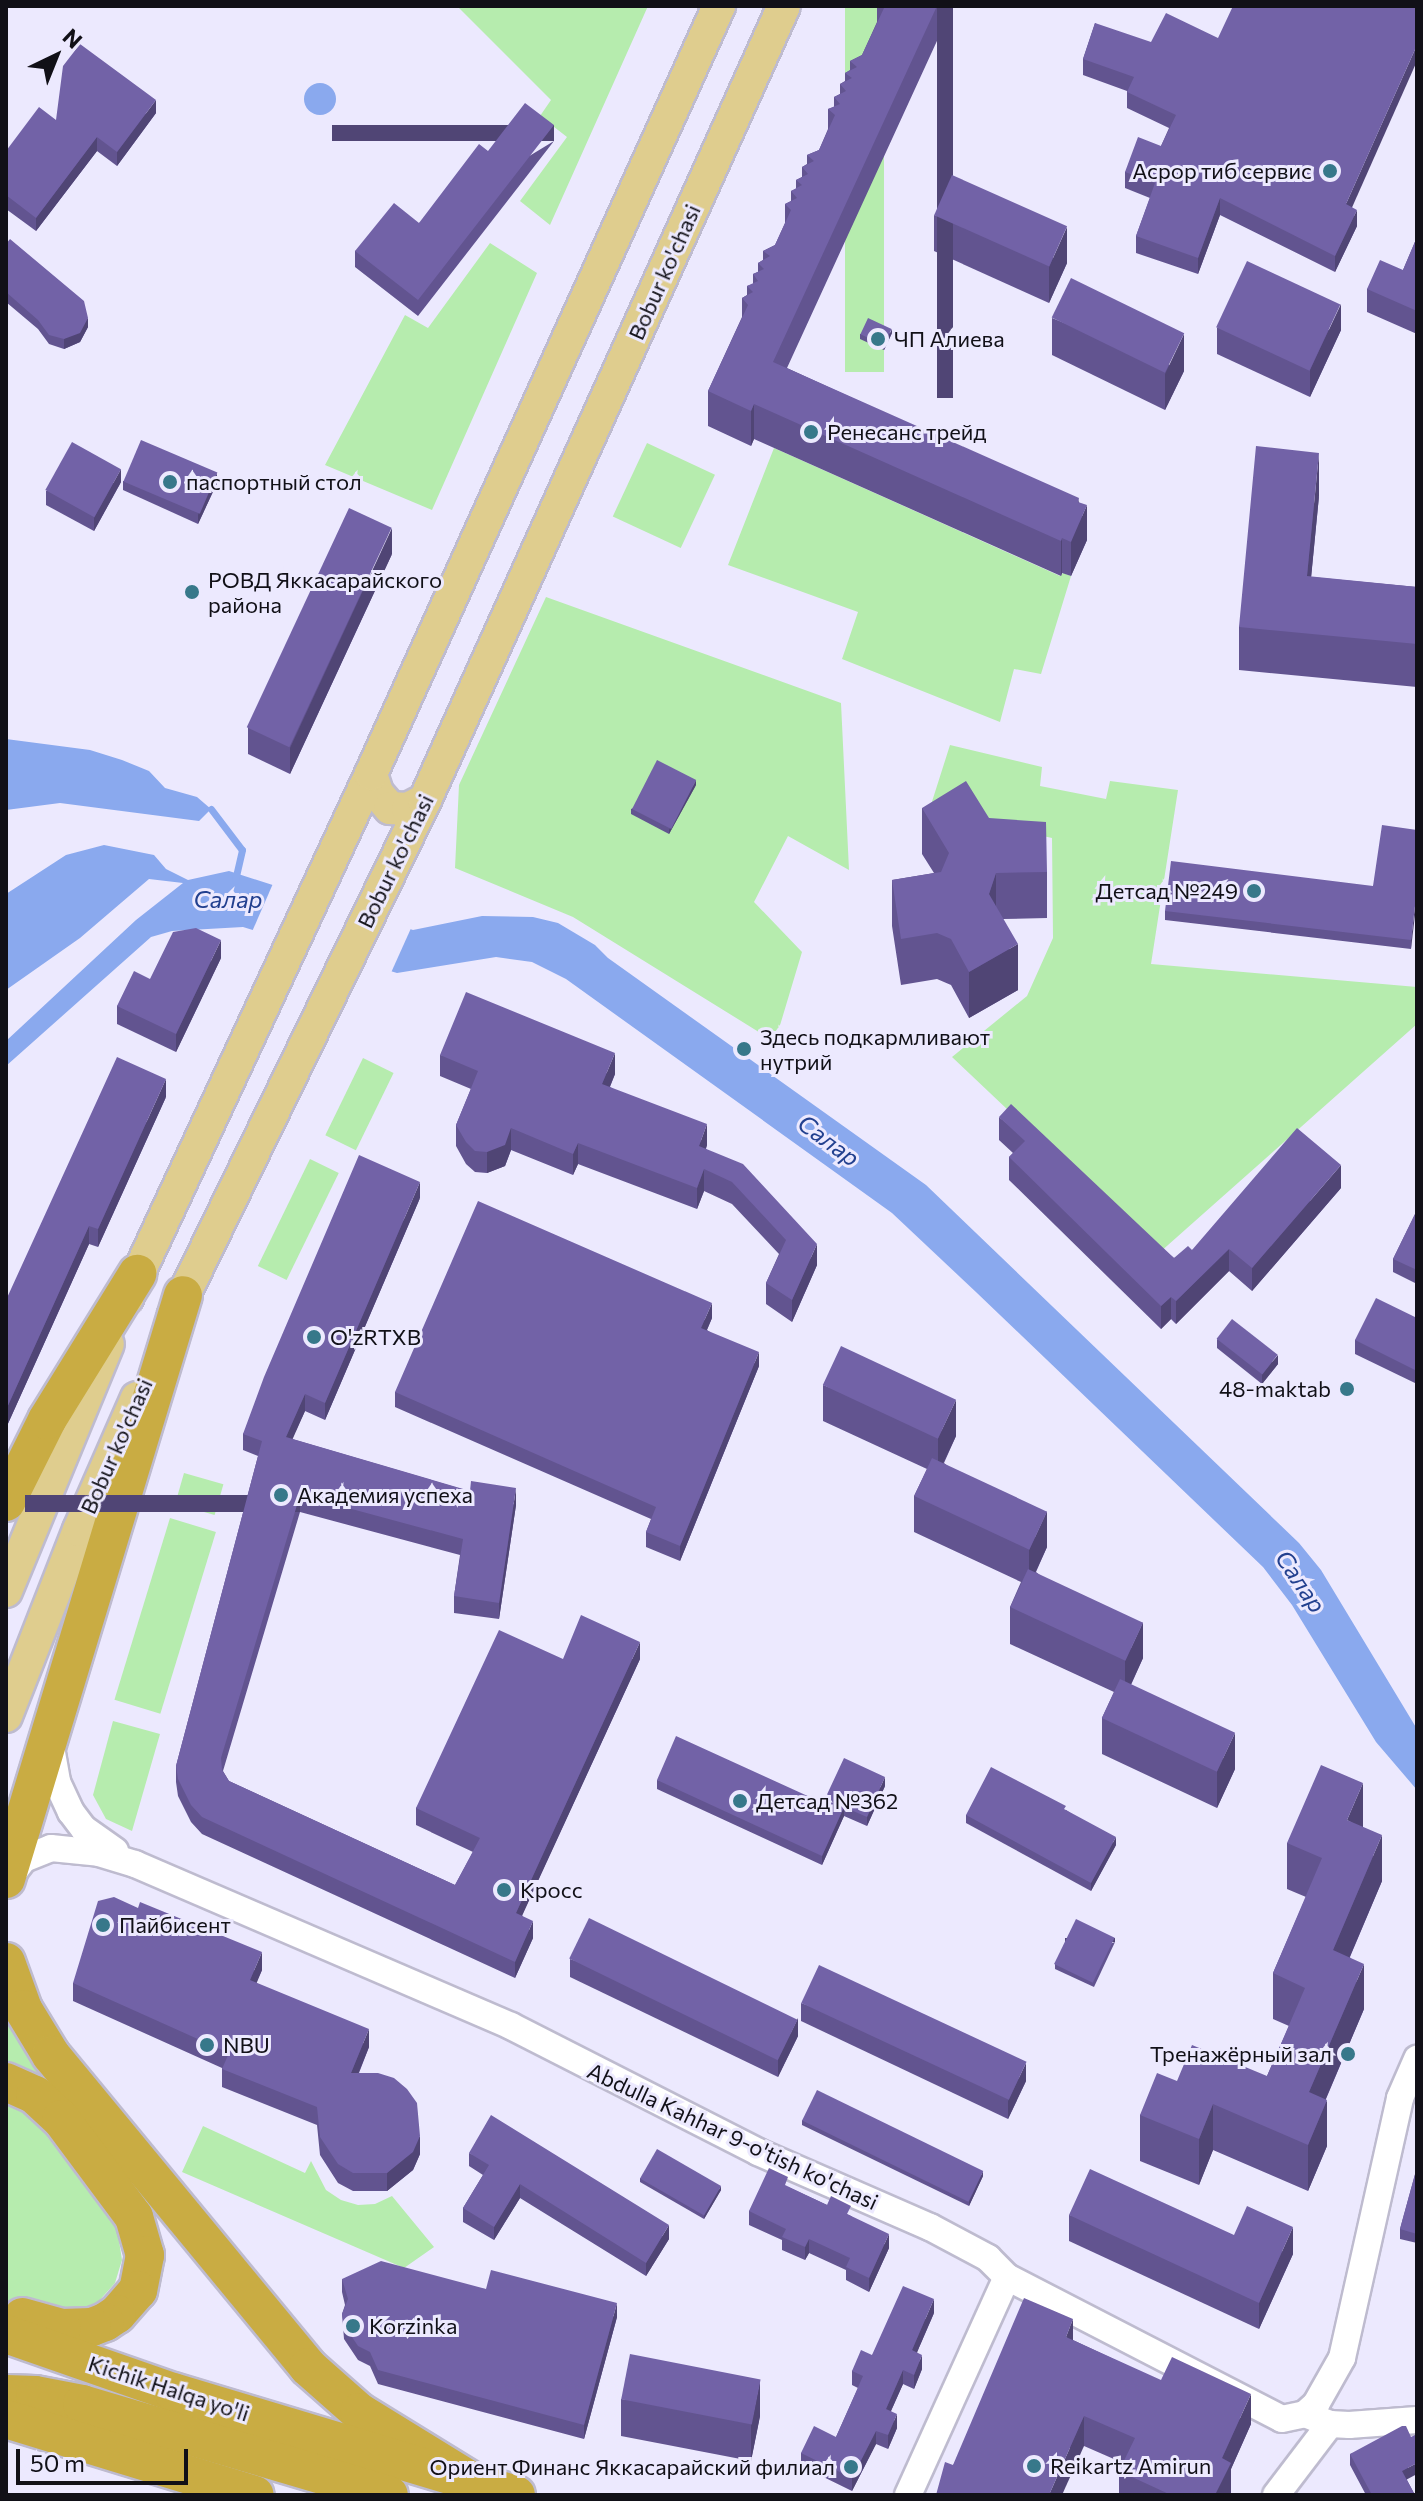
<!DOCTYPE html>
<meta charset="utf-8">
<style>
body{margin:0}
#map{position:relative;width:1423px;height:2501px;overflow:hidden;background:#ece9fe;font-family:Commissioner,sans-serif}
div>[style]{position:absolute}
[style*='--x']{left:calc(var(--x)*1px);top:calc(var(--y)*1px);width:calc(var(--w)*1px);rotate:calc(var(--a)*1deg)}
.green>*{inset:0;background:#b6ecae;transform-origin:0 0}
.water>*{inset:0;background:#8aa9ee}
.round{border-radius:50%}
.pier>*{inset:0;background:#ece9fe}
.stream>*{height:7px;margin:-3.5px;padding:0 3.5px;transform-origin:3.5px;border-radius:3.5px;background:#8aa9ee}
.roads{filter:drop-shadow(2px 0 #bebbcf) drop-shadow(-2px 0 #bebbcf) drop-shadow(0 2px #bebbcf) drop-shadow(0 -2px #bebbcf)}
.minor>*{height:26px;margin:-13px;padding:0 13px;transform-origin:13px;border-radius:13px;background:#fff}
.major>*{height:32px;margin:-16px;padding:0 16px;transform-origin:16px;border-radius:16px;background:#dfcd8e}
.highway>*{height:38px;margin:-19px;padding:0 19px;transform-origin:19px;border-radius:19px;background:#c9ac43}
.wall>*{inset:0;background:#625490}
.shaded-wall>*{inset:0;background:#504575;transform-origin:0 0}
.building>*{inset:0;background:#7262a7;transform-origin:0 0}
.dots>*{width:22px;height:22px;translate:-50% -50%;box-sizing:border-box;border:4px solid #ece9fe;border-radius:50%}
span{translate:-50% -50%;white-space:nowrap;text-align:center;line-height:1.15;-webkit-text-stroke:6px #ece9fe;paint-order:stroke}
.poi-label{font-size:22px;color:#111017}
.right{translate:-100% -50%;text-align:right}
.left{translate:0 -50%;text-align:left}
.street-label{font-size:22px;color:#111017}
.water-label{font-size:24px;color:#22408f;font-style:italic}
.frame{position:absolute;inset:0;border:8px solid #111017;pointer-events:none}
.north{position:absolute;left:16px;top:16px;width:80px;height:80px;-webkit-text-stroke:6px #ece9fe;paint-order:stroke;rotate:43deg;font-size:22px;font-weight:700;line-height:32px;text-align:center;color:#111017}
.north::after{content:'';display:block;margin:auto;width:28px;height:36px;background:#111017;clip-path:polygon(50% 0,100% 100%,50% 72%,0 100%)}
.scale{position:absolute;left:16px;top:2449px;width:172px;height:36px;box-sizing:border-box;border:4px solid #111017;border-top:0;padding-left:10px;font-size:24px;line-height:28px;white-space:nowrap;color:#111017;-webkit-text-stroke:6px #ece9fe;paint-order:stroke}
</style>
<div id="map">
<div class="green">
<div style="clip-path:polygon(457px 6px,648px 6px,550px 225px,520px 201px,567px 137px,540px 116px,551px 100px)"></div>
<div style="left:845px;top:6px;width:39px;height:366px"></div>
<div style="clip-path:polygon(490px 243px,537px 273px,432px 510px,325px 465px,405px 315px,428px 328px)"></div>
<div style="left:647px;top:443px;width:75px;height:81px;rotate:25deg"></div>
<div style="clip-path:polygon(774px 448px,1060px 576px,1063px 573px,1071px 576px,1041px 674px,1014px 669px,1000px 722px,842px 659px,858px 612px,728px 565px)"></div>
<div style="clip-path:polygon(546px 597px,841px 703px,849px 870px,788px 836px,754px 902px,802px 952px,775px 1042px,573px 917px,455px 868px,459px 785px)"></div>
<div style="clip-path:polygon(950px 745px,1042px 767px,1040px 786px,1106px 799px,1110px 781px,1178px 790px,1151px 964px,1417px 987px,1417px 1024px,1159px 1253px,952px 1057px,1027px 996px,1053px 938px,1052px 838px,929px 811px)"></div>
<div style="left:363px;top:1058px;width:34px;height:86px;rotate:26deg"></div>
<div style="left:310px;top:1159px;width:32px;height:119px;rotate:26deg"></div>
<div style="left:184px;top:1473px;width:41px;height:32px;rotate:16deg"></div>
<div style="left:170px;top:1518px;width:48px;height:190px;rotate:17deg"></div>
<div style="clip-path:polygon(113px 1721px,160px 1734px,132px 1831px,106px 1819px,93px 1795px)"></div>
<div style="clip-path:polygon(6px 2012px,57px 2087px,29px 2070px,6px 2062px)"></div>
<div style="clip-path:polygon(6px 2103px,21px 2110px,43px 2131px,117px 2228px,122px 2260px,115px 2283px,98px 2302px,104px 2310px,43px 2316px,6px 2302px)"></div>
<div style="clip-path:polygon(203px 2126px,305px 2173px,311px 2161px,326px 2190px,341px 2200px,358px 2205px,375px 2204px,392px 2196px,434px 2247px,404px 2268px,182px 2172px)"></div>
</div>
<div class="water">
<div class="round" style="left:304px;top:83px;width:32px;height:32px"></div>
<div style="clip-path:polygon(6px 739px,90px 750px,122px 760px,149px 771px,165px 788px,197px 797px,211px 809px,199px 821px,60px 803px,6px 810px)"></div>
<div style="clip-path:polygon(104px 845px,154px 855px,166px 869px,188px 880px,229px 871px,413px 930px,482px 916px,533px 917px,558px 923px,595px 945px,608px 958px,926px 1185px,1299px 1543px,1321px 1570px,1417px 1729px,1417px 1790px,1376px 1742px,1292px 1605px,1263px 1567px,977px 1293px,892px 1213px,566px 979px,532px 962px,496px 957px,397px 973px,243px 927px,172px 931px,151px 937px,6px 1066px,6px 1041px,136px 920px,183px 883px,149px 879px,80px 938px,6px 990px,6px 894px,66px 855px)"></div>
</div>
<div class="pier">
<div style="clip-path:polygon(275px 879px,412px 926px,390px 975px,251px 934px)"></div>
</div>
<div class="stream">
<div style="--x:211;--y:809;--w:51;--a:52.9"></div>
<div style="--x:242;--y:850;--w:31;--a:103"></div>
</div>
<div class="roads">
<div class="minor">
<div style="--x:51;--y:1747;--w:36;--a:80"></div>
<div style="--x:57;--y:1782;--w:33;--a:65"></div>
<div style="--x:71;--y:1812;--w:21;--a:53"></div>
<div style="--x:84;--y:1829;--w:38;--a:35"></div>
<div style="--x:9;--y:1878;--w:24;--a:-52"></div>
<div style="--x:24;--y:1859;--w:29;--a:-22"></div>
<div style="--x:51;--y:1848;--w:48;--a:5.9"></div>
<div style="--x:99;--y:1853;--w:38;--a:17"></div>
<div style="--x:135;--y:1864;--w:409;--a:23.3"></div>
<div style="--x:511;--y:2026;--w:277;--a:27"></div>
<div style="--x:758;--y:2152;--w:188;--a:23.6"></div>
<div style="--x:930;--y:2227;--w:66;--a:28.1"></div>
<div style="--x:988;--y:2258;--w:27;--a:45"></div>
<div style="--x:1007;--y:2277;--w:309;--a:27.3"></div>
<div style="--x:1282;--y:2419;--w:24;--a:-12"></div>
<div style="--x:1305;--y:2414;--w:15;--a:-42"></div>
<div style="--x:1316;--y:2404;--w:53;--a:-60.5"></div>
<div style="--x:1342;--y:2358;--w:266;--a:-77.4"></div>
<div style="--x:1400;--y:2098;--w:43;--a:-66.4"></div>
<div style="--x:1305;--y:2414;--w:27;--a:22"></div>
<div style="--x:1330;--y:2424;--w:19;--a:3"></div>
<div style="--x:1349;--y:2425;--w:68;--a:-4.2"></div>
<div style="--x:908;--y:2495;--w:239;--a:-65.6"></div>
<div style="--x:1276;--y:2495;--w:89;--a:-52.7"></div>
</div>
<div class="major">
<div style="--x:371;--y:774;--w:20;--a:72"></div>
<div style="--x:377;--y:793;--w:20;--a:49"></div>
<div style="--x:390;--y:808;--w:18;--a:3"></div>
<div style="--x:408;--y:809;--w:19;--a:-28"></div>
<div style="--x:127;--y:1298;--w:578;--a:-65.03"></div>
<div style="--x:371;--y:774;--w:843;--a:-65.62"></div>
<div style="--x:174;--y:1315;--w:573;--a:-64.02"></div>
<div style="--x:425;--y:800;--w:871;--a:-65.67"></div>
<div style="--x:6;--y:1591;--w:267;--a:-67.6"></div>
<div style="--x:6;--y:1716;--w:200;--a:-68.6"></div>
<div style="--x:79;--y:1530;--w:144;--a:-66.3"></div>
</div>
<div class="highway">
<div style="--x:6;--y:1502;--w:92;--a:-63.4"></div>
<div style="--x:47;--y:1420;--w:172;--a:-58.3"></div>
<div style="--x:6;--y:1879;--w:610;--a:-73.14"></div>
<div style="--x:6;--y:1962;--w:50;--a:70.1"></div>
<div style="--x:23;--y:2009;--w:54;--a:58.7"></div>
<div style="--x:51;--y:2055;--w:404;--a:50.5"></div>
<div style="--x:308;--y:2367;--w:68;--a:41.4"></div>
<div style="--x:359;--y:2412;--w:132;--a:31.6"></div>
<div style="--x:6;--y:2082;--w:32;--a:24"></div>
<div style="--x:35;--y:2095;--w:35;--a:43"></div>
<div style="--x:61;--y:2119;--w:122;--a:53.3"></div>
<div style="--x:134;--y:2217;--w:40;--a:74"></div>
<div style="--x:145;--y:2255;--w:36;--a:101"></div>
<div style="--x:138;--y:2290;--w:32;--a:131"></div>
<div style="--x:117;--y:2314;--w:14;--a:146"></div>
<div style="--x:105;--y:2322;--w:14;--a:159"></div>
<div style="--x:92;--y:2327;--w:30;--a:178"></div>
<div style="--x:62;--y:2328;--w:41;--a:-164.6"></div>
<div style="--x:6;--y:2334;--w:177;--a:19.2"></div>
<div style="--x:173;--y:2392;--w:358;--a:16.7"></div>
<div style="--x:6;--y:2394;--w:29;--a:2"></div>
<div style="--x:35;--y:2395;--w:48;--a:10.8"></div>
<div style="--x:82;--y:2404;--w:320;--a:16.5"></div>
<div style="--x:6;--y:2419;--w:260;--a:17"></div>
</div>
</div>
<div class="wall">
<div style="clip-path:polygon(877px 6px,953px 6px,787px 368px,1079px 502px,1087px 540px,1071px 576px,1062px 573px,1061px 576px,754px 439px,751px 446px,708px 426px,708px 391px,742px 317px,742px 298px,747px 295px,747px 286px,753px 284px,753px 274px,758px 272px,758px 263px,763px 260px,763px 251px,775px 245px,785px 223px,785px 204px,791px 201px,791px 191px,796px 189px,796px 180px,802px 177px,802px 167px,807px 164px,807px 155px,819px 150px,828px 129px,828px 109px,834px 107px,834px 97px,840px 94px,840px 84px,845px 81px,845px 73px,850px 70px,850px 61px,862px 55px,877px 22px)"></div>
<div style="clip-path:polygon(1095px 23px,1352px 207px,1357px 226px,1335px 272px,1220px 215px,1198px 274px,1136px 253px,1136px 236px,1150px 198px,1125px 188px,1125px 172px,1161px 146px,1169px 128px,1127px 108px,1127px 91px,1083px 75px,1083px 59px)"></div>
<div style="clip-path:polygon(156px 113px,117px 166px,97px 151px,36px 231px,6px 209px,6px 151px,56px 120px)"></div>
<div style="clip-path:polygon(554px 141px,418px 316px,355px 267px,355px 251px,419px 223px)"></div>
<div style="clip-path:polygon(934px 215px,1067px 263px,1049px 303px,934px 251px)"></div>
<div style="clip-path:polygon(1417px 237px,1417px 334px,1367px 312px,1367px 289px,1403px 270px)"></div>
<div style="clip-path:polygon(6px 244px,88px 327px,80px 342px,64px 349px,49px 344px,38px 329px,6px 302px)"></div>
<div style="clip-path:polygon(1052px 318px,1184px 371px,1165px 410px,1052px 355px)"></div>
<div style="clip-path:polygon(1217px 328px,1341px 330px,1310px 397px,1217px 354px)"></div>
<div style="clip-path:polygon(892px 333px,884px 350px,860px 339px,860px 334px)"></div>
<div style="clip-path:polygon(123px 481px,217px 483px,198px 524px,123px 490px)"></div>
<div style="clip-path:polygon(121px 482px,94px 531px,46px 505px,46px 491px)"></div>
<div style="clip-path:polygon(1319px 496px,1311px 577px,1417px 587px,1417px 687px,1239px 670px,1239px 627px)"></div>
<div style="clip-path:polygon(392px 554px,290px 774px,248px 754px,248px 728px)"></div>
<div style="clip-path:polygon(696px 785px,669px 834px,631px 814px,631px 809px)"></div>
<div style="clip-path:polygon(922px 808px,989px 818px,1047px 872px,1047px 918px,1003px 919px,1018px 990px,969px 1018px,951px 985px,937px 979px,901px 985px,892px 926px,892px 880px,934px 873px,922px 854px)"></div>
<div style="clip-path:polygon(1417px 830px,1411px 949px,1165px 920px,1165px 911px,1373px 886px)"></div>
<div style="clip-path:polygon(221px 958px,176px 1052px,117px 1024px,117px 1006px,150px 979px)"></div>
<div style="clip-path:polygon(440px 1055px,615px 1074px,610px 1087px,707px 1145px,706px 1149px,817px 1265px,792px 1322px,766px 1304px,766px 1283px,779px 1254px,732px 1204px,704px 1191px,697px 1209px,578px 1164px,573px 1175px,511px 1150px,505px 1166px,487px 1173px,475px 1172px,466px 1164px,456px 1146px,456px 1125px,471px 1089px,440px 1076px)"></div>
<div style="clip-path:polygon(166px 1097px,98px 1247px,89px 1244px,6px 1428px,6px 1300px)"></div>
<div style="clip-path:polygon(999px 1117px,1174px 1258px,1192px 1250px,1341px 1188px,1252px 1291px,1229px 1271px,1176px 1324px,1171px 1319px,1161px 1329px,1009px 1180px,1009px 1157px,1013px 1153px,999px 1140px)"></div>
<div style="clip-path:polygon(420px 1198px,325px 1420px,305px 1411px,292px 1439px,516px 1505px,499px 1619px,454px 1613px,454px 1596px,460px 1555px,300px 1512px,223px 1771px,229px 1781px,455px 1885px,473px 1852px,416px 1825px,416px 1808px,563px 1659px,640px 1659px,522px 1915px,533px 1938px,515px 1978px,202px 1834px,191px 1822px,178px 1796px,176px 1782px,176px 1766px,258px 1456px,243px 1450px,243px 1434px)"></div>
<div style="clip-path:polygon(1417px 1210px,1417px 1284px,1393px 1272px,1393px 1259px)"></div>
<div style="clip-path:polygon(712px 1318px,707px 1330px,759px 1366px,680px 1561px,646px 1547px,646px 1532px,651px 1519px,395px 1407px,395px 1392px)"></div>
<div style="clip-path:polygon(1417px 1318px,1417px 1384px,1355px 1354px,1355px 1340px)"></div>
<div style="clip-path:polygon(1217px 1339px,1278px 1364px,1262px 1384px,1217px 1348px)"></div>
<div style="clip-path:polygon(823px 1385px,956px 1436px,944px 1463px,1047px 1547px,1036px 1572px,1143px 1658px,1131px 1685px,1235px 1769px,1217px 1808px,1102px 1754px,1102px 1718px,1114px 1692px,1010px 1644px,1010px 1607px,1021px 1582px,914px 1532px,914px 1496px,927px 1469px,823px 1421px)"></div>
<div style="clip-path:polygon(657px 1780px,823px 1803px,885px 1786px,867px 1826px,844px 1816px,822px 1865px,657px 1789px)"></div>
<div style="clip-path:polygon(1066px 1810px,1116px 1845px,1091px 1891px,966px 1823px,966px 1815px)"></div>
<div style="clip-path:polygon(1363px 1827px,1382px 1881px,1350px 1957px,1364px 2009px,1326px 2099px,1327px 2146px,1308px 2191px,1213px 2150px,1199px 2185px,1140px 2161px,1140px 2115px,1177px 2081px,1267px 2076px,1289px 2026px,1273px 2019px,1273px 1973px,1306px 1897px,1287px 1889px,1287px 1843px)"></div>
<div style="clip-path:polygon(1115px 1942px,1094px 1987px,1055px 1969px,1055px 1964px)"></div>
<div style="clip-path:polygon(570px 1959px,798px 2036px,778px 2077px,570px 1977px)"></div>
<div style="clip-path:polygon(262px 1970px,256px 1983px,369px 2047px,359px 2073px,420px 2154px,413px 2170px,387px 2191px,353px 2191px,338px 2183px,320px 2155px,317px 2125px,222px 2087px,222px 2068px,73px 2001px,73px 1983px)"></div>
<div style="clip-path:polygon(801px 2003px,1026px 2081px,1008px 2119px,801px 2021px)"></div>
<div style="clip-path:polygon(802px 2120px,983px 2176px,969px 2206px,802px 2125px)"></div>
<div style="clip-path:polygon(469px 2153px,669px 2239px,646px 2276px,520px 2198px,494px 2240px,463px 2222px,463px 2208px,483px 2175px,469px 2166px)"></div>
<div style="clip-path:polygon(1417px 2167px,1417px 2243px,1400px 2239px,1400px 2229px)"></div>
<div style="clip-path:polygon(640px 2178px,721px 2190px,704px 2219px,640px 2182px)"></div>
<div style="clip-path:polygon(788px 2187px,851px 2216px,889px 2248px,869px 2292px,846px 2280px,846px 2270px,809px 2253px,805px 2260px,782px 2250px,782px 2240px,749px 2225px,749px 2211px)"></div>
<div style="clip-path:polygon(1069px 2215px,1293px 2254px,1259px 2329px,1069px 2241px)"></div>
<div style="clip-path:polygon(342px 2279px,486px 2289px,617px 2317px,584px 2439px,378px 2384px,370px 2366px,358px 2360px,344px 2339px,342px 2314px,345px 2305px,342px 2292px)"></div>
<div style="clip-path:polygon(934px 2313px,917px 2352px,922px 2369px,914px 2389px,903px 2384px,891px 2411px,897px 2428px,888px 2449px,876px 2444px,852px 2491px,801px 2466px,801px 2453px,836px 2437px,858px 2388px,852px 2385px,852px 2371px,872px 2355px)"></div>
<div style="clip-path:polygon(1073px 2340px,1251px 2424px,1231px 2469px,1230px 2495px,1119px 2495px,1119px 2471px,1123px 2463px,1084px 2446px,953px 2465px)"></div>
<div style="clip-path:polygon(621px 2399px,760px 2416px,751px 2461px,621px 2436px)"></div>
<div style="clip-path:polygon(1411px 2437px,1407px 2480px,1415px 2495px,1366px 2495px,1350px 2465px,1350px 2454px)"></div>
</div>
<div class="shaded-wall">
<div style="left:937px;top:6px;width:16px;height:392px"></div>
<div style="clip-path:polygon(1417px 45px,1417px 61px,1346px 221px,1346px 204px)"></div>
<div style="clip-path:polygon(156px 100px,156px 113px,117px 166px,117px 152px)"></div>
<div style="left:554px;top:125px;width:16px;height:222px;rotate:90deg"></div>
<div style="clip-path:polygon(97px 137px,97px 151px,36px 231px,36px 218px)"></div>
<div style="clip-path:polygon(1220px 198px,1220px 215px,1198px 274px,1198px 258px)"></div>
<div style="clip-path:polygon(1357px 210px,1357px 226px,1335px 272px,1335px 256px)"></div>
<div style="clip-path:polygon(1067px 227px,1067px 263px,1049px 303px,1049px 267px)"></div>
<div style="clip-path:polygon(1341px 304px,1341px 330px,1310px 397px,1310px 370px)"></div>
<div style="clip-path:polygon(88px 318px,88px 327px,80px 342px,64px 349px,64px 339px)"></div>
<div style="clip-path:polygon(892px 329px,892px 333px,884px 350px,884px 345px)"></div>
<div style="clip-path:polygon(1184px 334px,1184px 371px,1165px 410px,1165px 374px)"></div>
<div style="clip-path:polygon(754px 404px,754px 439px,751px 446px,751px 411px)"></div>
<div style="clip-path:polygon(1319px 453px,1319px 496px,1307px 620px,1307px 576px)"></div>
<div style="clip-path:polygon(121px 469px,121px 482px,94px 531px,94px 518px)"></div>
<div style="clip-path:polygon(217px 473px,217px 483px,198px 524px,198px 515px)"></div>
<div style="clip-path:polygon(1079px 498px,1079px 523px,1087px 505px,1087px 540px,1071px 576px,1071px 542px)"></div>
<div style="clip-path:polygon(392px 528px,392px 554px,290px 774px,290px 748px)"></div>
<div style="clip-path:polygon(1062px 538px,1062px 573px,1061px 576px,1061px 541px)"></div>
<div style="clip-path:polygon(696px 780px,696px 785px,669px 834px,669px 830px)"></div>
<div style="clip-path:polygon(996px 873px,996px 919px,989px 894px)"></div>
<div style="clip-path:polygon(1417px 889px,1417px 898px,1411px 949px,1411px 940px)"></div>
<div style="clip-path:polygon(221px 940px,221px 958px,176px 1052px,176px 1034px)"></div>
<div style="clip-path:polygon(1018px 944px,1018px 990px,969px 1018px,969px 972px)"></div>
<div style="clip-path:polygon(615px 1053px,615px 1074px,602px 1105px,602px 1084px)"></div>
<div style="clip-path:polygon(166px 1079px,166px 1097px,98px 1247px,98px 1229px)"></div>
<div style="clip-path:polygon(707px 1124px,707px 1145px,699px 1167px,699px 1146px)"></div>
<div style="clip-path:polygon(511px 1128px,511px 1150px,505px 1166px,487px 1173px,487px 1152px)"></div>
<div style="clip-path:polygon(578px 1143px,578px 1164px,573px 1175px,573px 1154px)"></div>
<div style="clip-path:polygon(1341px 1165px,1341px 1188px,1252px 1291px,1252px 1268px)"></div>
<div style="clip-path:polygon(704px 1169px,704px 1191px,697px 1209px,697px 1188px)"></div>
<div style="clip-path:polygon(420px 1182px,420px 1198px,325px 1420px,325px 1403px)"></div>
<div style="clip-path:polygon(89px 1226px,89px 1244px,6px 1428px,6px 1410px)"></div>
<div style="clip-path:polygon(817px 1244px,817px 1265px,792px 1322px,792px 1300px)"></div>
<div style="clip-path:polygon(1229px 1249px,1229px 1271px,1176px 1324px,1176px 1301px)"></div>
<div style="clip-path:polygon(1171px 1297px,1171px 1319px,1161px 1329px,1161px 1306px)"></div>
<div style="clip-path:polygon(712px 1303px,712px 1318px,701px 1343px,701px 1328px)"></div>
<div style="clip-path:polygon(759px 1352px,759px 1366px,680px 1561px,680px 1546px)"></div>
<div style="clip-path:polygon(1278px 1355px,1278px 1364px,1262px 1384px,1262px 1374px)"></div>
<div style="clip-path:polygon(305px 1394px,305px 1411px,286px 1454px,286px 1437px)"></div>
<div style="clip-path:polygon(956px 1400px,956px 1436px,938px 1474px,938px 1438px)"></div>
<div style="clip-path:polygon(516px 1488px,516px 1505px,499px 1619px,499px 1603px)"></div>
<div style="left:300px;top:1495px;width:17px;height:275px;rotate:90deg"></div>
<div style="clip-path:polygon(1047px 1511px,1047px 1547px,1029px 1586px,1029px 1550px)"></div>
<div style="clip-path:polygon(1143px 1622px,1143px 1658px,1125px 1697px,1125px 1661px)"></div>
<div style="clip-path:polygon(640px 1642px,640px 1659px,516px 1929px,516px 1913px)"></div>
<div style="clip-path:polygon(1235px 1733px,1235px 1769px,1217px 1808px,1217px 1771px)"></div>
<div style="clip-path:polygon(885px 1777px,885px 1786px,867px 1826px,867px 1817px)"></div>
<div style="clip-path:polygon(1363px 1783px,1363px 1829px,1347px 1820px)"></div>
<div style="clip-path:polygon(844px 1807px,844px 1816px,822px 1865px,822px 1856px)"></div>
<div style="clip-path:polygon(1382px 1835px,1382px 1881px,1333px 1996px,1333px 1950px)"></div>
<div style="clip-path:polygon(1116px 1837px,1116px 1845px,1091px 1891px,1091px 1883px)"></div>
<div style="clip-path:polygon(533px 1921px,533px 1938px,515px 1978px,515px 1962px)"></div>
<div style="left:1115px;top:1938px;width:4px;height:50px;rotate:90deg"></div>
<div style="clip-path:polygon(262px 1952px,262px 1970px,250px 1999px,250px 1980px)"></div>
<div style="clip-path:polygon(1364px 1964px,1364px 2009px,1309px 2138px,1309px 2092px)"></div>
<div style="clip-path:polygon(798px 2018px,798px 2036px,778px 2077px,778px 2059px)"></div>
<div style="clip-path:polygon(369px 2029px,369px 2047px,351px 2091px,351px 2073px)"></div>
<div style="clip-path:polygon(1026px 2063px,1026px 2081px,1008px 2119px,1008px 2101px)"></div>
<div style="clip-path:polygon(1327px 2100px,1327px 2146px,1308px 2191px,1308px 2145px)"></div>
<div style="clip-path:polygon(1213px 2104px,1213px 2150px,1199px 2185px,1199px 2139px)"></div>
<div style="clip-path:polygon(420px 2136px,420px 2154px,413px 2170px,387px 2191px,387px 2173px)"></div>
<div style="clip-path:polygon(983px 2171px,983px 2176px,969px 2206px,969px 2202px)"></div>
<div style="clip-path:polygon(520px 2184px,520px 2198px,494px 2240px,494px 2227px)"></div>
<div style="clip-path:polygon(721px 2186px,721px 2190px,704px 2219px,704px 2214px)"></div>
<div style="clip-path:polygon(669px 2225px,669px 2239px,646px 2276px,646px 2263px)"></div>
<div style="clip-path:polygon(1293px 2227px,1293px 2254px,1259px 2329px,1259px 2303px)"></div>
<div style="clip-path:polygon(889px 2234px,889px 2248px,869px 2292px,869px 2278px)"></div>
<div style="clip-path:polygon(809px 2239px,809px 2253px,805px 2260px,805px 2247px)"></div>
<div style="clip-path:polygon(934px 2299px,934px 2313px,912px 2364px,912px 2350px)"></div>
<div style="clip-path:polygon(617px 2303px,617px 2317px,584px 2439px,584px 2425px)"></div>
<div style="clip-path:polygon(1073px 2319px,1073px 2350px,1066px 2337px)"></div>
<div style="clip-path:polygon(922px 2355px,922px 2369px,914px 2389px,914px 2375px)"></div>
<div style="clip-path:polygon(903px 2370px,903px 2384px,886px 2422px,886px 2409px)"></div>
<div style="clip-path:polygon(760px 2380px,760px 2416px,751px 2461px,751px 2425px)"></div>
<div style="clip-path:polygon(1251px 2394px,1251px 2424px,1231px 2469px,1231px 2493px,1230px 2495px,1215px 2495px,1222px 2458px)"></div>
<div style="clip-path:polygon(897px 2414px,897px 2428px,888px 2449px,888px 2435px)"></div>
<div style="clip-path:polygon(1084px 2416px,1084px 2446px,1062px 2495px,1049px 2495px)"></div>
<div style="clip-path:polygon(876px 2431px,876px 2444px,852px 2491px,852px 2478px)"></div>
<div style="clip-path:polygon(1417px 2463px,1417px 2474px,1402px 2482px,1402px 2471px)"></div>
</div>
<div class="building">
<div style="clip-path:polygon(882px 6px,937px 6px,773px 362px,1079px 498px,1078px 502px,1087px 505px,1071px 542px,1062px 538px,1061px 541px,754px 404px,751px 411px,708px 391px,748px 305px,742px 298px,753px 292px,747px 286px,758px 281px,753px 274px,764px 269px,758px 263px,770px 256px,763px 251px,775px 245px,791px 210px,785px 204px,797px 198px,791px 191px,802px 185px,796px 180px,808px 174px,802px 167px,814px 161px,807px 155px,819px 150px,835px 115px,828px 109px,840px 104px,834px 97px,846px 91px,840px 84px,852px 78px,845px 73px,857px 67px,850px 61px,862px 55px,884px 8px)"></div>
<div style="clip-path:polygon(1233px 6px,1417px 6px,1417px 45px,1346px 204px,1357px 210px,1335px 256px,1220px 198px,1198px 258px,1136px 236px,1155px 183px,1125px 172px,1138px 137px,1161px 146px,1176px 115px,1127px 92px,1134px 77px,1083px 59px,1095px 23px,1151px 42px,1166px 13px,1218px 38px)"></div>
<div style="clip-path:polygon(80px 44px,156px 100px,117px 152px,97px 137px,36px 218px,6px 195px,6px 151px,39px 107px,56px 120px,63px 66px)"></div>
<div style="clip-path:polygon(525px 103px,554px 125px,418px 300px,355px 251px,394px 203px,419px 223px,479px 144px,488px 151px)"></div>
<div style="left:952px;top:175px;width:126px;height:44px;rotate:24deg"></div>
<div style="clip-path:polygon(1417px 237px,1417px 311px,1367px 289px,1380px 260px,1403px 270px)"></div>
<div style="clip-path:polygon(10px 239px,84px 301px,88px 318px,80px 333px,64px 339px,49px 335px,38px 320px,6px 292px,6px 244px)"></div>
<div style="left:1247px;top:261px;width:103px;height:73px;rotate:25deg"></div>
<div style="left:1071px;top:278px;width:126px;height:44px;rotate:26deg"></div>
<div style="left:868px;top:318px;width:26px;height:18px;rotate:25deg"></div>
<div style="left:141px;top:440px;width:83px;height:45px;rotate:23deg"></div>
<div style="left:72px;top:442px;width:56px;height:55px;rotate:29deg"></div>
<div style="clip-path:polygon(1256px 446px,1319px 453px,1307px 576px,1417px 587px,1417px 644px,1239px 627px)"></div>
<div style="left:349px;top:508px;width:47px;height:242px;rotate:25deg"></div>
<div style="left:657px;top:760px;width:44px;height:55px;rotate:27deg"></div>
<div style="clip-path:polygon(966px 781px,989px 818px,1046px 822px,1047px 872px,996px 873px,989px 894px,1018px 944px,969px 972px,951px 939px,937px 933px,901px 939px,892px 880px,941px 872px,949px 853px,922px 808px)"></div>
<div style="clip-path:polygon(1382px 825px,1417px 830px,1417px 889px,1411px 940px,1165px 911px,1171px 861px,1373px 886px)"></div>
<div style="clip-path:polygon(196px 928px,221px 940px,176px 1034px,117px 1006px,134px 971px,150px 979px,173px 932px)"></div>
<div style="clip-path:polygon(466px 992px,615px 1053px,602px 1084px,707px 1124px,699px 1146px,743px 1164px,817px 1244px,792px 1300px,766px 1283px,786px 1240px,732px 1182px,704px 1169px,697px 1188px,578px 1143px,573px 1154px,511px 1128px,505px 1145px,487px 1152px,475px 1151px,466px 1142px,456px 1125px,478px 1071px,440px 1055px)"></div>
<div style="clip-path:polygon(117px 1057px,166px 1079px,98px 1229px,89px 1226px,6px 1410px,6px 1300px)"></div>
<div style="clip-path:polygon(1011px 1104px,1174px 1258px,1188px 1246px,1192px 1250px,1297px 1128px,1341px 1165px,1252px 1268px,1229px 1249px,1176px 1301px,1171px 1297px,1161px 1306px,1009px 1157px,1025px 1141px,999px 1117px)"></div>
<div style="clip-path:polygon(359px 1155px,420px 1182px,325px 1403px,305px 1394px,286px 1437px,470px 1491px,471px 1481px,516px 1488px,499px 1603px,454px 1596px,463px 1539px,300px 1495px,221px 1758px,222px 1770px,229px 1781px,455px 1885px,480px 1838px,416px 1808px,499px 1630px,563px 1659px,581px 1615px,640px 1642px,516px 1913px,533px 1921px,515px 1962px,202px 1817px,191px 1805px,178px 1779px,176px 1766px,262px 1441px,243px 1434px,264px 1377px)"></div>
<div style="clip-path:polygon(478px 1201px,712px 1303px,701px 1328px,759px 1352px,680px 1546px,646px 1532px,656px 1507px,395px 1392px)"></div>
<div style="clip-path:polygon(1417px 1210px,1417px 1270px,1393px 1259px)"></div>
<div style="clip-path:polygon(1376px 1298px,1417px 1318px,1417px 1371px,1355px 1340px)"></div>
<div style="left:1232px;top:1319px;width:58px;height:25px;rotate:38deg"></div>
<div style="left:841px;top:1346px;width:127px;height:43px;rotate:25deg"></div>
<div style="left:932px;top:1458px;width:127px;height:42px;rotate:25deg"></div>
<div style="left:1028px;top:1569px;width:127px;height:42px;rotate:25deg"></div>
<div style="left:1120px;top:1679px;width:127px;height:43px;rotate:25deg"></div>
<div style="clip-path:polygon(676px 1736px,823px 1803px,844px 1758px,885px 1777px,867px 1817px,844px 1807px,822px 1856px,657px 1780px)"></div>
<div style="clip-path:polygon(1321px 1765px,1363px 1783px,1347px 1820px,1382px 1835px,1333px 1950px,1364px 1964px,1309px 2092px,1327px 2100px,1308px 2145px,1213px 2104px,1199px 2139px,1140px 2115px,1157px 2073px,1177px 2081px,1192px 2045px,1267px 2076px,1305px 1988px,1273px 1973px,1322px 1858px,1287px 1843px)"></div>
<div style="clip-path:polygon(991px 1767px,1066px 1806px,1064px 1809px,1116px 1837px,1091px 1883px,966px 1815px)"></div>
<div style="clip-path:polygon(114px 1897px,138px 1908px,140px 1902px,262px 1952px,250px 1980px,369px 2029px,351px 2073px,378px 2073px,394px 2078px,407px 2089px,417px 2103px,420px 2136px,413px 2152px,387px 2173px,353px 2173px,338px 2164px,320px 2137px,317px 2107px,222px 2069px,229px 2053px,73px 1983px,98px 1901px)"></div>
<div style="left:589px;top:1918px;width:232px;height:45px;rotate:26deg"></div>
<div style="left:1076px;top:1919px;width:43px;height:50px;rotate:26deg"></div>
<div style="left:819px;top:1965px;width:229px;height:42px;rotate:25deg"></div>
<div style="left:817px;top:2090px;width:185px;height:34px;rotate:26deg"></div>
<div style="clip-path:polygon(491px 2115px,669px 2225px,646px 2263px,520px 2184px,494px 2227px,463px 2208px,489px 2165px,469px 2153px)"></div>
<div style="left:657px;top:2149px;width:74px;height:34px;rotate:30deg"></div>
<div style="clip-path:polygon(1417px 2167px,1417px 2234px,1400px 2229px)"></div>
<div style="clip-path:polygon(769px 2168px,788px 2177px,785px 2185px,827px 2205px,831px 2196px,851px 2206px,847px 2214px,889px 2234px,869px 2278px,846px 2267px,850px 2258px,809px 2239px,805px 2247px,782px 2237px,786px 2229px,749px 2211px)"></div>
<div style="clip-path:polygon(1090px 2169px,1234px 2235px,1247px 2206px,1293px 2227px,1259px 2303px,1069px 2215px)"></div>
<div style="clip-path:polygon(381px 2261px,486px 2289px,491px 2270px,617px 2303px,584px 2425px,378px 2370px,370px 2352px,358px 2346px,344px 2325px,342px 2314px,348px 2299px,342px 2279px)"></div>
<div style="clip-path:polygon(903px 2286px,934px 2299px,912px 2350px,922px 2355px,914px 2375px,903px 2370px,886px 2409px,897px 2414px,888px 2435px,876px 2431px,852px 2478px,801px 2453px,814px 2426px,836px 2437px,863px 2376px,852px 2371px,861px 2350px,872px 2355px)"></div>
<div style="clip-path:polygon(1024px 2298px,1073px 2319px,1066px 2337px,1161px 2380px,1172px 2357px,1251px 2394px,1222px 2458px,1231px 2463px,1215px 2495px,1171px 2495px,1119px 2471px,1135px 2438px,1084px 2416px,1049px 2495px,936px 2495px,945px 2462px,953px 2465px)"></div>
<div style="left:630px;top:2354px;width:133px;height:46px;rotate:11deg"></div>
<div style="clip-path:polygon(1402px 2426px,1406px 2426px,1411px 2437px,1417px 2434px,1417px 2463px,1402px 2471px,1415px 2495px,1372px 2495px,1350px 2454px)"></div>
</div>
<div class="dots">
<div style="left:1330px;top:171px;background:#37788a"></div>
<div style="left:878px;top:339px;background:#37788a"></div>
<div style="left:811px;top:432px;background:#37788a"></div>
<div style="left:170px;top:482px;background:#37788a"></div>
<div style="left:192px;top:592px;background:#37788a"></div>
<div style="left:1254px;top:891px;background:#37788a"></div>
<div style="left:744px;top:1049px;background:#37788a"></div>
<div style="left:314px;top:1337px;background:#37788a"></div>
<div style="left:1347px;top:1389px;background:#37788a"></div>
<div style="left:281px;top:1495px;background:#37788a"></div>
<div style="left:740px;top:1801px;background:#37788a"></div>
<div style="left:504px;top:1890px;background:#37788a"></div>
<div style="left:103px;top:1925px;background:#37788a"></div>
<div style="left:207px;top:2045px;background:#37788a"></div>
<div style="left:1348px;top:2054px;background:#37788a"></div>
<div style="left:353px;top:2326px;background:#37788a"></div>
<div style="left:1034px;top:2466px;background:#37788a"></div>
<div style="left:851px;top:2467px;background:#37788a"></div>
</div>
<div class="poi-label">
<span class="right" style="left:1312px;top:171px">Асрор тиб сервис</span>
<span class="left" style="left:894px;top:339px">ЧП Алиева</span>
<span class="left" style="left:827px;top:432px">Ренесанс трейд</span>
<span class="left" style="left:186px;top:482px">паспортный стол</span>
<span class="left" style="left:208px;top:592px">РОВД Яккасарайского<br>района</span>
<span class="right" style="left:1238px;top:891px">Детсад №249</span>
<span class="left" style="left:760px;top:1049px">Здесь подкармливают<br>нутрий</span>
<span class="left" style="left:330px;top:1337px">O'zRTXB</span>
<span class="right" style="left:1331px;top:1389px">48-maktab</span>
<span class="left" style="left:297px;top:1495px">Академия успеха</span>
<span class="left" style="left:756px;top:1801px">Детсад №362</span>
<span class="left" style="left:520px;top:1890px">Кросс</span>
<span class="left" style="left:119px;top:1925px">Пайбисент</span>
<span class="left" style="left:223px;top:2045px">NBU</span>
<span class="right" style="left:1332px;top:2054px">Тренажёрный зал</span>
<span class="left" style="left:369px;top:2326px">Korzinka</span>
<span class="left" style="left:1050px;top:2466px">Reikartz Amirun</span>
<span class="right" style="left:835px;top:2467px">Ориент Финанс Яккасарайский филиал</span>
</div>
<div class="street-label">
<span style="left:664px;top:272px;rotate:-66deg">Bobur ko'chasi</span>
<span style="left:395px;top:861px;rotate:-64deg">Bobur ko'chasi</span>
<span style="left:116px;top:1446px;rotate:-66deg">Bobur ko'chasi</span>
<span style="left:733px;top:2136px;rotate:25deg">Abdulla Kahhar 9-o'tish ko'chasi</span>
<span style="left:169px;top:2388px;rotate:18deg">Kichik Halqa yo'li</span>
</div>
<div class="water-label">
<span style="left:228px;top:899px">Салар</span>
<span style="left:829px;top:1140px;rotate:36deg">Салар</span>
<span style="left:1301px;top:1581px;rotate:56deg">Салар</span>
</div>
<div class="frame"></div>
<div class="north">N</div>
<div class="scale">50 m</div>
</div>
